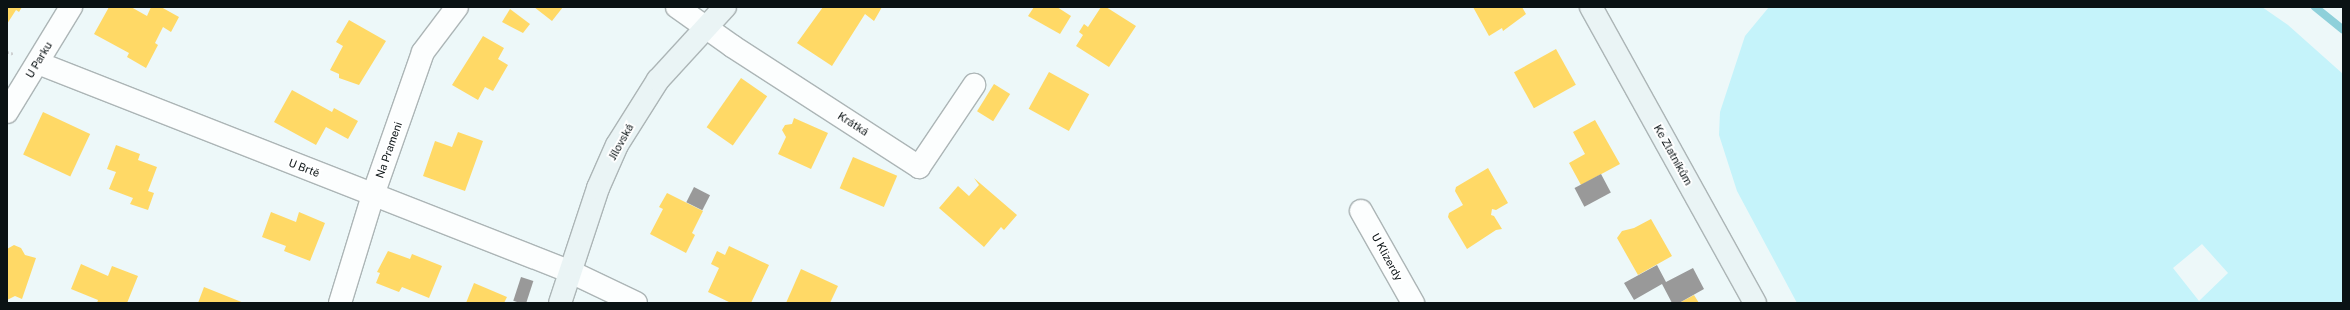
<!DOCTYPE html>
<meta charset="utf-8">
<style>
body{margin:0}
#map{position:relative;width:2350px;height:310px;overflow:hidden;background:#edf8f9;font-family:"Public Sans",sans-serif}
div>[style]{position:absolute}
[style*='--x']{left:calc(var(--x)*1px);top:calc(var(--y)*1px);width:calc(var(--w)*1px);rotate:calc(var(--a)*1deg)}
.green>*{inset:0;background:#c5f3fa}
.homes>*{inset:0;background:#ffd966;transform-origin:0 0}
.industry>*{inset:0;background:#999;transform-origin:0 0}
.stream>*{height:8px;margin:-4px;padding:0 4px;transform-origin:4px;border-radius:4px;background:#8ed0da}
.path>*{height:2.5px;margin-top:-1.25px;transform-origin:0;background:repeating-linear-gradient(90deg,#ced1d2 0 2px,transparent 0 4px)}
.roads{filter:drop-shadow(1px 0 #acb5b6) drop-shadow(-1px 0 #acb5b6) drop-shadow(0 1px #acb5b6) drop-shadow(0 -1px #acb5b6)}
.street>*{height:22px;margin:-11px;padding:0 11px;transform-origin:11px;border-radius:11px;background:#fcfefe}
.secondary>*{height:22px;margin:-11px;padding:0 11px;transform-origin:11px;border-radius:11px;background:#eaf4f5}
span{translate:-50% -50%;white-space:nowrap;text-align:center;line-height:1.15;-webkit-text-stroke:4px #fff;paint-order:stroke}
.street-label{font-size:11px;color:#0a1214}
.frame{position:absolute;inset:0;border:8px solid #0a1214;pointer-events:none}
</style>
<div id="map">
<div class="green">
<div style="clip-path:polygon(evenodd,1769px 7px,2262px 7px,2288px 25px,2343px 74px,2343px 303px,1797px 303px,1737px 191px,1719px 135px,1720px 112px,1745px 36px,1769px 7px,2202px 244px,2228px 273px,2199px 301px,2173px 268px,2202px 244px)"></div>
</div>
<div class="homes">
<div style="clip-path:polygon(7px 7px,22px 7px,19px 12px,16px 10px,7px 24px)"></div>
<div style="clip-path:polygon(109px 7px,131px 7px,147px 16px,151px 7px,161px 7px,179px 17px,171px 32px,163px 27px,155px 43px,158px 45px,146px 68px,127px 57px,129px 53px,94px 34px)"></div>
<div style="clip-path:polygon(534px 7px,563px 7px,552px 21px)"></div>
<div style="clip-path:polygon(823px 7px,882px 7px,874px 21px,865px 14px,832px 66px,797px 43px)"></div>
<div style="clip-path:polygon(1034px 7px,1057px 7px,1071px 16px,1060px 34px,1028px 16px)"></div>
<div style="clip-path:polygon(1101px 7px,1106px 7px,1136px 26px,1109px 67px,1076px 46px,1083px 35px,1079px 32px,1084px 24px,1088px 27px)"></div>
<div style="clip-path:polygon(1473px 7px,1522px 7px,1526px 14px,1503px 31px,1502px 28px,1489px 36px)"></div>
<div style="clip-path:polygon(510px 9px,530px 24px,523px 33px,502px 22px)"></div>
<div style="clip-path:polygon(349px 20px,386px 41px,359px 85px,339px 78px,339px 74px,330px 70px,343px 46px,336px 42px)"></div>
<div style="clip-path:polygon(483px 36px,504px 48px,498px 59px,508px 65px,493px 91px,485px 87px,478px 100px,452px 85px)"></div>
<div style="left:1556px;top:49px;width:41px;height:48px;rotate:61deg"></div>
<div style="left:1049px;top:72px;width:46px;height:42px;rotate:29deg"></div>
<div style="left:741px;top:78px;width:32px;height:60px;rotate:35deg"></div>
<div style="left:994px;top:84px;width:19px;height:32px;rotate:32deg"></div>
<div style="clip-path:polygon(292px 90px,332px 112px,334px 108px,358px 121px,348px 139px,326px 127px,316px 145px,274px 122px)"></div>
<div style="left:43px;top:112px;width:52px;height:47px;rotate:25deg"></div>
<div style="clip-path:polygon(794px 118px,828px 133px,811px 169px,778px 154px,786px 137px,782px 130px,785px 125px,792px 124px)"></div>
<div style="clip-path:polygon(1595px 120px,1620px 164px,1581px 185px,1569px 163px,1585px 154px,1573px 132px)"></div>
<div style="clip-path:polygon(458px 132px,483px 141px,465px 191px,423px 176px,435px 141px,452px 147px)"></div>
<div style="clip-path:polygon(116px 145px,140px 154px,138px 160px,157px 167px,148px 191px,154px 193px,148px 210px,130px 204px,133px 198px,109px 189px,116px 172px,107px 169px)"></div>
<div style="left:853px;top:157px;width:48px;height:34px;rotate:23deg"></div>
<div style="clip-path:polygon(1488px 168px,1508px 203px,1496px 210px,1492px 209px,1491px 215px,1494px 216px,1502px 229px,1496px 230px,1467px 249px,1448px 217px,1449px 213px,1463px 205px,1455px 191px,1456px 187px)"></div>
<div style="clip-path:polygon(974px 178px,1017px 215px,1004px 230px,1001px 227px,984px 247px,939px 208px,958px 186px,969px 196px,979px 185px)"></div>
<div style="clip-path:polygon(667px 193px,703px 211px,692px 233px,695px 235px,686px 253px,650px 234px,663px 209px,659px 207px)"></div>
<div style="clip-path:polygon(271px 212px,296px 222px,299px 212px,325px 223px,310px 261px,284px 251px,286px 246px,262px 237px)"></div>
<div style="clip-path:polygon(1651px 219px,1672px 256px,1638px 275px,1617px 238px,1622px 231px,1634px 228px)"></div>
<div style="clip-path:polygon(14px 245px,21px 248px,25px 255px,36px 258px,22px 299px,15px 296px,7px 300px,7px 249px)"></div>
<div style="clip-path:polygon(729px 246px,769px 265px,751px 303px,731px 303px,708px 292px,719px 268px,711px 264px,717px 251px,725px 255px)"></div>
<div style="clip-path:polygon(388px 251px,410px 259px,412px 254px,442px 266px,429px 298px,402px 287px,399px 292px,376px 283px,380px 273px,377px 272px)"></div>
<div style="clip-path:polygon(81px 264px,108px 276px,112px 266px,138px 276px,127px 303px,97px 303px,98px 300px,71px 289px)"></div>
<div style="clip-path:polygon(801px 269px,838px 286px,830px 303px,786px 303px)"></div>
<div style="clip-path:polygon(474px 283px,507px 297px,504px 303px,466px 303px)"></div>
<div style="clip-path:polygon(204px 287px,244px 303px,198px 303px)"></div>
<div style="clip-path:polygon(1694px 295px,1699px 303px,1679px 303px)"></div>
</div>
<div class="industry">
<div style="left:1601px;top:174px;width:21px;height:30px;rotate:62deg"></div>
<div style="left:694px;top:187px;width:18px;height:17px;rotate:27deg"></div>
<div style="clip-path:polygon(1657px 265px,1666px 282px,1693px 268px,1704px 289px,1679px 303px,1672px 303px,1662px 284px,1634px 300px,1624px 283px)"></div>
<div style="left:521px;top:277px;width:13px;height:25px;rotate:18deg"></div>
</div>
<div class="stream">
<div style="--x:2315;--y:7;--w:36;--a:39"></div>
</div>
<div class="path">
<div style="--x:7;--y:52;--w:7;--a:16"></div>
</div>
<div class="roads">
<div class="street">
<div style="--x:677;--y:7;--w:67;--a:35.3"></div>
<div style="--x:732;--y:46;--w:223;--a:32.9"></div>
<div style="--x:919;--y:167;--w:99;--a:-56.1"></div>
<div style="--x:38;--y:63;--w:573;--a:21.41"></div>
<div style="--x:571;--y:272;--w:72;--a:25.5"></div>
<div style="--x:7;--y:112;--w:123;--a:-58.6"></div>
<div style="--x:1361;--y:211;--w:106;--a:60.5"></div>
<div style="--x:340;--y:303;--w:113;--a:-73"></div>
<div style="--x:373;--y:195;--w:151;--a:-70.7"></div>
<div style="--x:423;--y:52;--w:56;--a:-52.9"></div>
</div>
<div class="secondary">
<div style="--x:1591;--y:7;--w:338;--a:61"></div>
<div style="--x:560;--y:303;--w:121;--a:-71.7"></div>
<div style="--x:598;--y:188;--w:47;--a:-66.2"></div>
<div style="--x:617;--y:145;--w:77;--a:-57.8"></div>
<div style="--x:658;--y:80;--w:99;--a:-47.5"></div>
</div>
</div>
<div class="street-label">
<span style="left:39px;top:60px;rotate:-59deg">U Parku</span>
<span style="left:853px;top:124px;rotate:33deg">Krátká</span>
<span style="left:621px;top:142px;rotate:-61deg">Jílovská</span>
<span style="left:389px;top:150px;rotate:-71deg">Na Prameni</span>
<span style="left:1673px;top:155px;rotate:61deg">Ke Zlatníkům</span>
<span style="left:304px;top:168px;rotate:21deg">U Brtě</span>
<span style="left:1387px;top:257px;rotate:61deg">U Klizerdy</span>
</div>
<div class="frame"></div>
</div>
